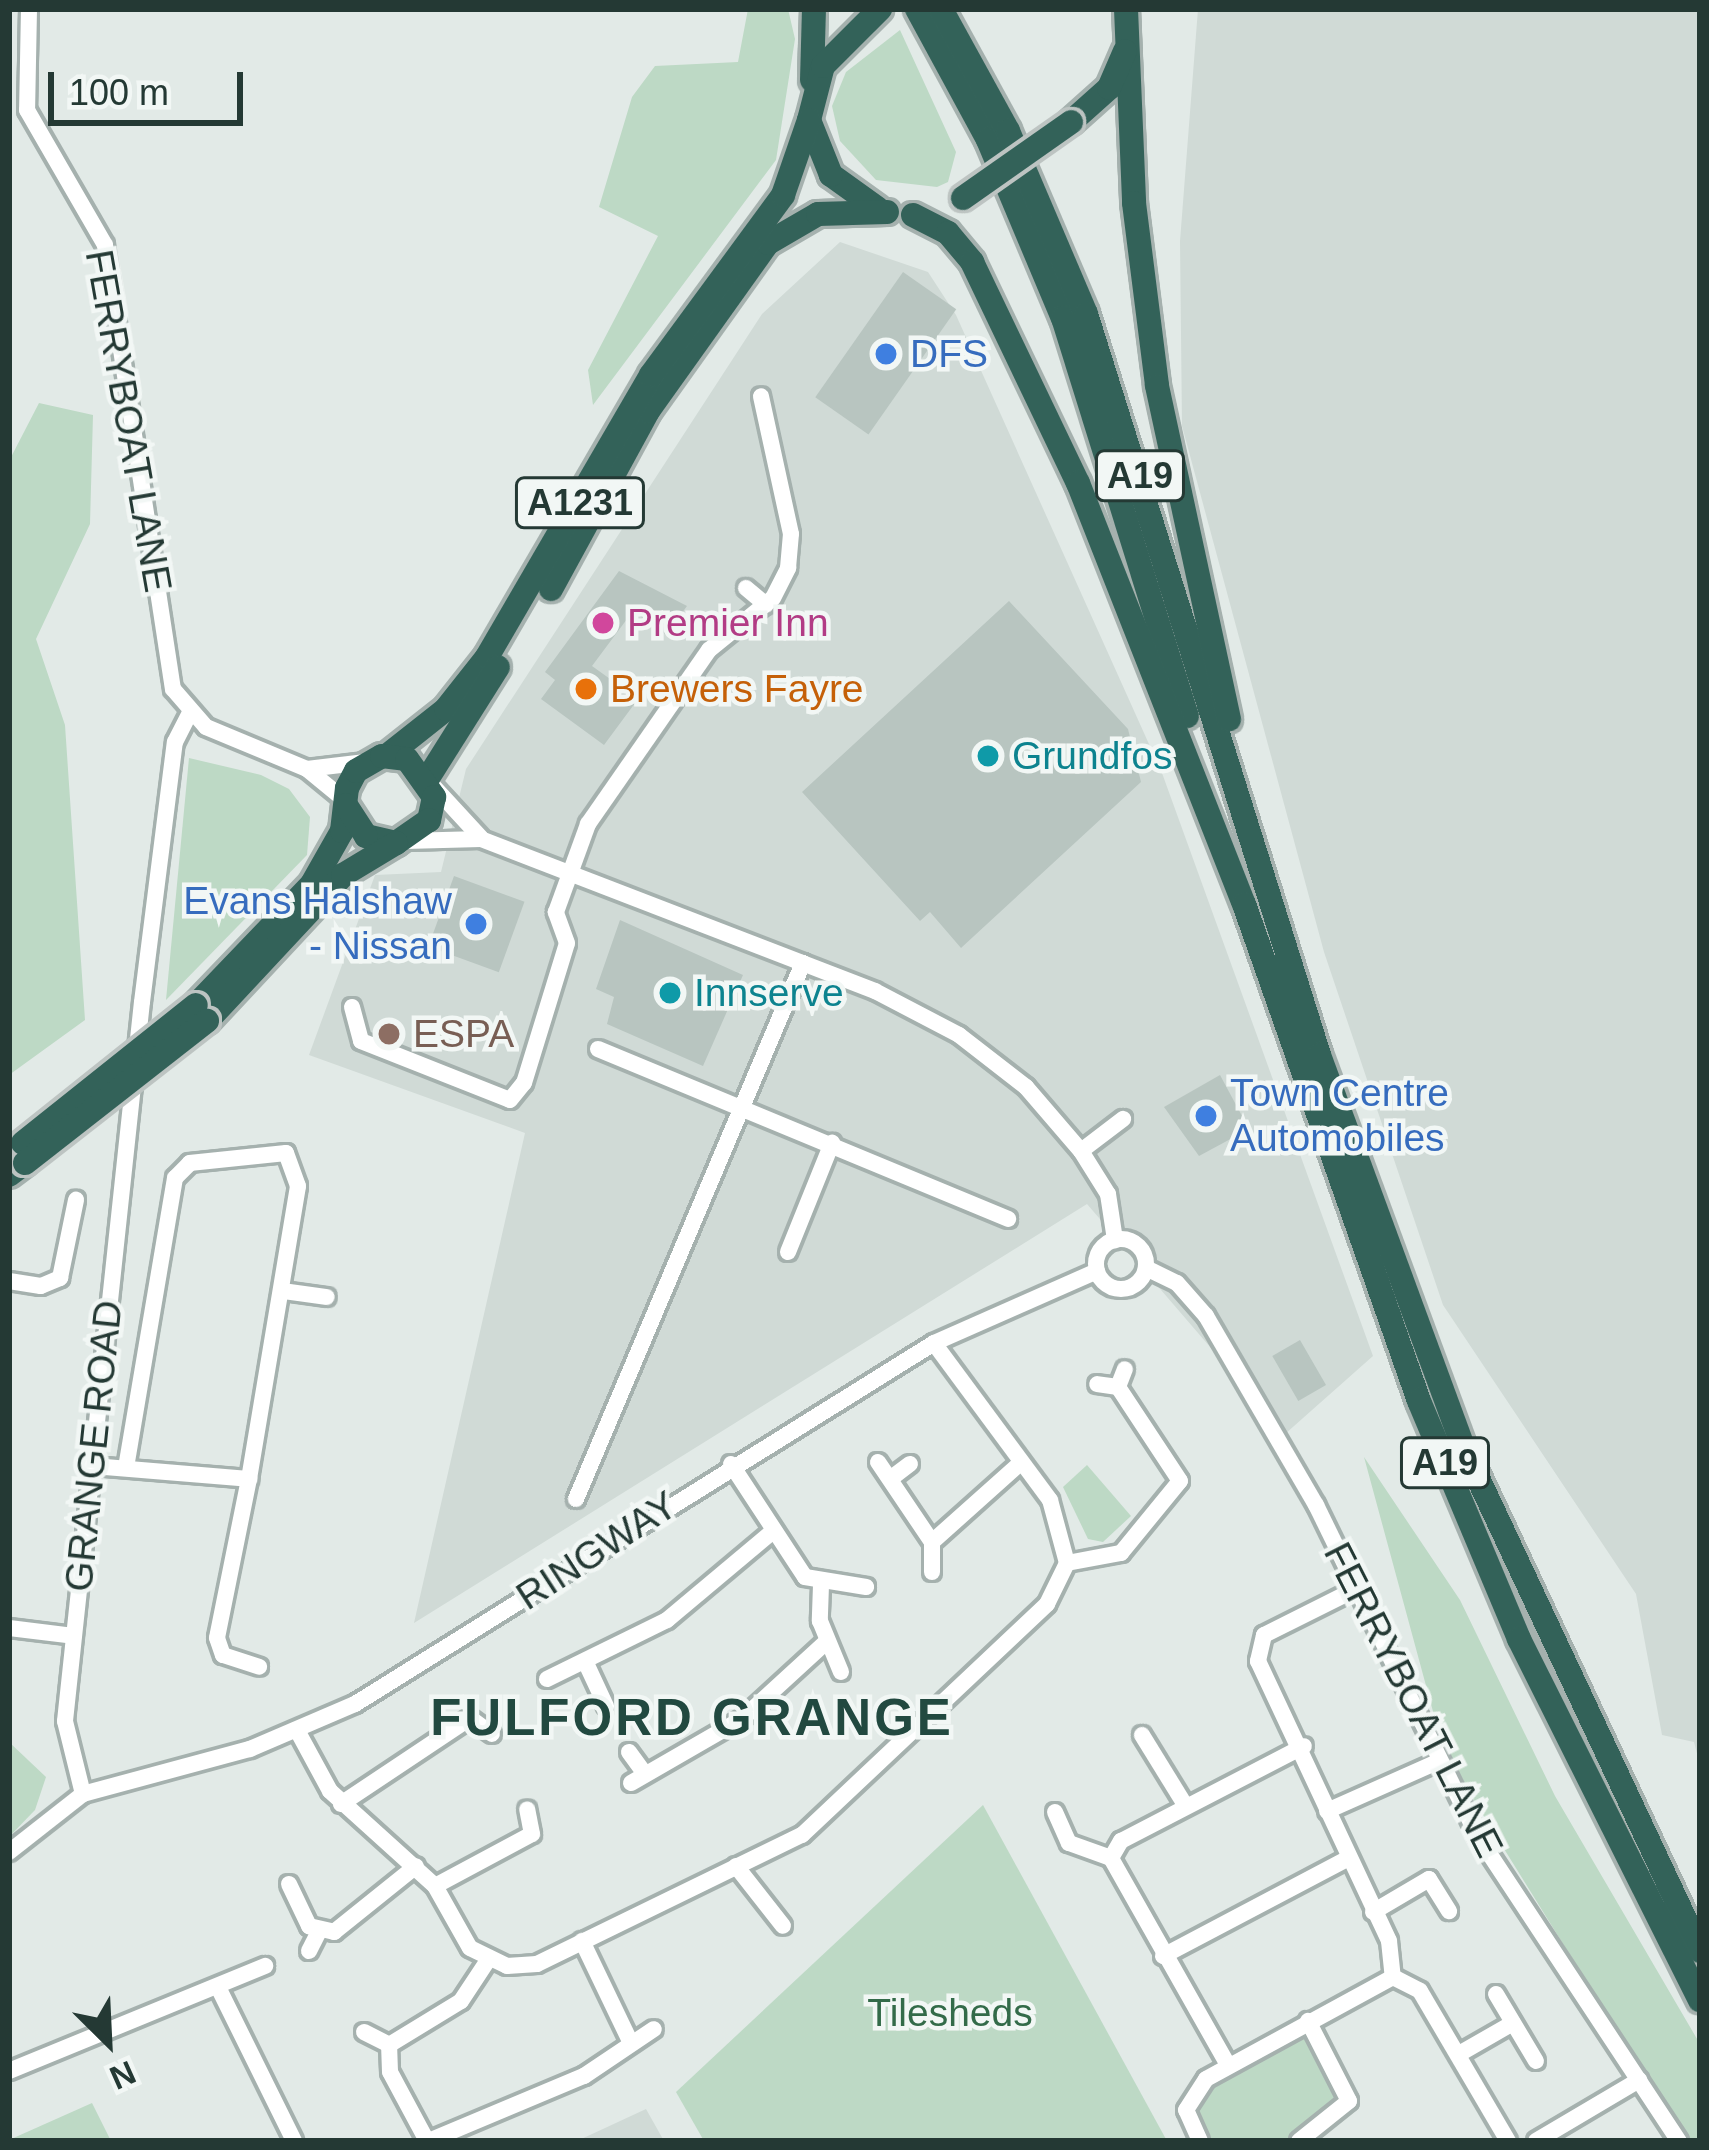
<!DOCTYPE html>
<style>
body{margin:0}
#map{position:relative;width:1709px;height:2150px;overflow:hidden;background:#e2eae7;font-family:Arial,sans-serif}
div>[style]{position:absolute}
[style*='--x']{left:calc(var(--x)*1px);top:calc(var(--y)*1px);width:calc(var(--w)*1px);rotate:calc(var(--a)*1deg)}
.built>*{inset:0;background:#d0dad6}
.green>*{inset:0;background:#bdd9c5}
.building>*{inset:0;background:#b8c5c0;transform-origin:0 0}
.roads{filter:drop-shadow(3px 0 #a5b1ae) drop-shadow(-3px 0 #a5b1ae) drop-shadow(0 3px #a5b1ae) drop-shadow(0 -3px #a5b1ae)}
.minor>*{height:16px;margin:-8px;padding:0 8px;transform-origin:8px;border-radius:8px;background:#fff}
.minor>.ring{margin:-8px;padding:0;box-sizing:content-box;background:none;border:16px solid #fff;border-radius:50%}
.highway>*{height:24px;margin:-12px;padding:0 12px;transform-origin:12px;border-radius:12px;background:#336259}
.bridges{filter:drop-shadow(3px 0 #bdc4c2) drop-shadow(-3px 0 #bdc4c2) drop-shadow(0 3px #bdc4c2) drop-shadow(0 -3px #bdc4c2)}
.highway-bridge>*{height:24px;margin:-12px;padding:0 12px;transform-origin:12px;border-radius:12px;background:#336259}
.dots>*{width:33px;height:33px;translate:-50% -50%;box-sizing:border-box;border:6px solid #f2f7f5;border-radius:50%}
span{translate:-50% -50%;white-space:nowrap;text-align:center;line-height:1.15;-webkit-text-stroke:9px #f2f7f5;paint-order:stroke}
.shield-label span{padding:3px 9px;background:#f2f7f5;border:3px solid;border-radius:9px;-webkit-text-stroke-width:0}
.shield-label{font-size:36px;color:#243934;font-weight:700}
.shop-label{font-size:39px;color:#366cbe}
.left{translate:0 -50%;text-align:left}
.right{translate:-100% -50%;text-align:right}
.street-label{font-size:39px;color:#243934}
.hotel-label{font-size:39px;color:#b23c85}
.food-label{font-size:39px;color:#c56008}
.culture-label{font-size:39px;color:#0d838f}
.education-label{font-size:39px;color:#785e54}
.park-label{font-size:39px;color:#336b49}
.district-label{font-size:51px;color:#224940;font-weight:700;letter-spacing:3px}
.frame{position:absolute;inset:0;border:12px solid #243934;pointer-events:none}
.north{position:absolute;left:48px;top:1982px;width:120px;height:120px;-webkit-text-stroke:9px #f2f7f5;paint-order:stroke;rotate:156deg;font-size:33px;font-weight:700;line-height:48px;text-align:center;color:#243934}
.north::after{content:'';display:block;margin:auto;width:42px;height:54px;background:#243934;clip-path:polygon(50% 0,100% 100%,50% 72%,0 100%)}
.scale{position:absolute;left:48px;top:72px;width:195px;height:54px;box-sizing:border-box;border:6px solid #243934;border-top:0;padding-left:15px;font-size:36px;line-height:42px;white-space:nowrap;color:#243934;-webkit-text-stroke:9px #f2f7f5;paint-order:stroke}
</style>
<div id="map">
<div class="built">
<div style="clip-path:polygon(1198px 9px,1700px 9px,1700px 1765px,1694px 1742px,1662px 1735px,1636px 1594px,1443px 1305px,1324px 952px,1182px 426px,1180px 241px)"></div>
<div style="clip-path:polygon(840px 242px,928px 272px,956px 315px,1162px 773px,1373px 1356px,1285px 1434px,1087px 1204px,414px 1623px,525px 1133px,309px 1055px,375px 875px,441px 872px,466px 769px,762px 314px)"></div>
<div style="clip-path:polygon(646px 2109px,664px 2141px,577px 2141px)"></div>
</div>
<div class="green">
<div style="clip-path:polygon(748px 9px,788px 9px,795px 39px,776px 160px,593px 405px,588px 370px,658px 236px,599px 207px,632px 97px,655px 66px,738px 62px)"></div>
<div style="clip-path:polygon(900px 30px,956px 152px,948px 182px,937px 187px,876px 180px,840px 141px,832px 106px,846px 72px)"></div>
<div style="clip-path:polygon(39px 403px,93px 415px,90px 524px,36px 639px,65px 725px,85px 1020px,9px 1075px,9px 461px)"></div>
<div style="clip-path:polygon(189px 758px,261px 775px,289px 789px,310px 817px,307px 855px,166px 1000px)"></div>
<div style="clip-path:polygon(1364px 1457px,1460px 1600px,1555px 1796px,1700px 2044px,1700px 2141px,1691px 2141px,1645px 2076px,1444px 1752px)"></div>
<div style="clip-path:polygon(1087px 1465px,1131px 1516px,1103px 1542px,1088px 1539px,1063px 1487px)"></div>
<div style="clip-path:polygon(9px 1742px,46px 1777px,35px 1810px,9px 1837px)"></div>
<div style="clip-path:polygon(983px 1805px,1167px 2141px,704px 2141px,676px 2092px)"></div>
<div style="clip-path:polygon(1308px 2021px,1349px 2101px,1299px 2141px,1200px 2141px,1186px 2110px,1193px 2092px)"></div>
<div style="clip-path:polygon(92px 2103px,111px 2141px,9px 2141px,9px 2140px)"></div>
</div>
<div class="building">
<div style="left:903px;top:272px;width:65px;height:153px;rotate:35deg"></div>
<div style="clip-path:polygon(619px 571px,687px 606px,666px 635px,633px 611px,592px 666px,638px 699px,604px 745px,541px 699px,555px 680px,545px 672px)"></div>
<div style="clip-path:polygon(1009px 601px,1128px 729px,1141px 782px,961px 948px,930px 912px,920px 921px,802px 792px)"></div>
<div style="left:454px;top:876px;width:75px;height:75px;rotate:20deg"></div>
<div style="clip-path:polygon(620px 920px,743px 975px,703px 1066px,607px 1024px,614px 997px,596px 989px)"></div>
<div style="clip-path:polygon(1220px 1075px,1249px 1129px,1199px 1156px,1164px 1107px)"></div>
<div style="left:1300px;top:1340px;width:52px;height:32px;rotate:60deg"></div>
</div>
<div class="roads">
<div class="minor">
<div style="--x:29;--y:9;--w:101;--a:91.1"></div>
<div style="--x:27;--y:110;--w:156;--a:60"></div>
<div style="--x:105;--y:245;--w:449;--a:81.3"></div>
<div style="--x:173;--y:689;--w:50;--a:49"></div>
<div style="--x:206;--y:727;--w:109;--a:22.6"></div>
<div style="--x:307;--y:769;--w:50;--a:39.4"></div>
<div style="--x:746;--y:588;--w:26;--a:40"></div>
<div style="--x:307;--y:769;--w:59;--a:-6.8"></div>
<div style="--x:434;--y:787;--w:69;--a:47.3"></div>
<div style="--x:405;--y:841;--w:76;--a:-1.5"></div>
<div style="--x:481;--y:839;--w:422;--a:21.1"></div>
<div style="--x:875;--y:991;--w:95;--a:27.6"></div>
<div style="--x:959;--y:1035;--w:85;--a:37.8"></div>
<div style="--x:1026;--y:1087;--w:84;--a:49.3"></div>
<div style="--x:1081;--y:1151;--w:51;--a:57.9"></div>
<div style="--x:1108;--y:1194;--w:47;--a:81.3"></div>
<div style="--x:352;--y:1007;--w:35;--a:75"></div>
<div style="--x:361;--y:1041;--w:160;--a:21.6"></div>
<div style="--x:510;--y:1100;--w:22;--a:-51"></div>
<div style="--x:524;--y:1083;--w:146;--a:-72.9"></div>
<div style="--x:567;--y:943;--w:33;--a:-110"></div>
<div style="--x:556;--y:912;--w:94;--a:-70"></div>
<div style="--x:588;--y:824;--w:212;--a:-55.2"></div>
<div style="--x:709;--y:650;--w:82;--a:-39.1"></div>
<div style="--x:773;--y:598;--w:34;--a:-63"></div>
<div style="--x:788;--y:568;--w:34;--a:-85"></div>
<div style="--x:791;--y:534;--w:141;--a:-102.3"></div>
<div style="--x:598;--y:1049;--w:444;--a:22.5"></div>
<div style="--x:1081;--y:1151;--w:53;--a:-37.3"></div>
<div class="ring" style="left:1096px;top:1239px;width:34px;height:34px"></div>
<div style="--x:788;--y:1252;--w:118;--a:-68"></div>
<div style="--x:1146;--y:1268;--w:34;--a:26"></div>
<div style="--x:1177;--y:1283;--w:44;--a:48.7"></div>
<div style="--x:1206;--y:1316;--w:219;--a:59.8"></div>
<div style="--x:1316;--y:1505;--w:367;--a:64"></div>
<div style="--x:1477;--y:1835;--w:367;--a:56.6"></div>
<div style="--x:9;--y:1281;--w:32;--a:9"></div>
<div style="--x:41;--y:1286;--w:21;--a:-23"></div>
<div style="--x:60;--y:1278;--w:80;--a:-78.4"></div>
<div style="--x:283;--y:1291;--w:44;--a:7.8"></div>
<div style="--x:1118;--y:1387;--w:19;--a:-69"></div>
<div style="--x:878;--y:1462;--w:97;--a:56"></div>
<div style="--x:932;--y:1542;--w:115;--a:-41.8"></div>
<div style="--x:731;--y:1464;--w:135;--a:56.8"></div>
<div style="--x:805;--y:1577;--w:62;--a:9.3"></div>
<div style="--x:92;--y:1466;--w:158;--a:4.7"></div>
<div style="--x:249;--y:1479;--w:297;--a:-80.5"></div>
<div style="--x:298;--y:1186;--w:35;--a:-110"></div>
<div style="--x:286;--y:1153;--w:97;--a:174.1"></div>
<div style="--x:190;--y:1163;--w:21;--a:135"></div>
<div style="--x:175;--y:1178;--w:294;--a:99.6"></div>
<div style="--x:894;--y:1476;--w:20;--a:-37"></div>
<div style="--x:249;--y:1479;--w:162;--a:101.4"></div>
<div style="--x:217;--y:1638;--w:18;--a:71"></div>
<div style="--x:223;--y:1655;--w:38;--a:18"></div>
<div style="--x:576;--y:1499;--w:582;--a:-67.05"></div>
<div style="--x:1067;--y:1563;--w:55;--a:-10.5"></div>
<div style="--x:1121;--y:1553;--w:93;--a:-50.7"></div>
<div style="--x:1180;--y:1481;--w:113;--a:-123.4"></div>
<div style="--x:1118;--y:1387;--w:21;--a:-172"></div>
<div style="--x:932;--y:1572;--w:30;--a:-90"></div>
<div style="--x:821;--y:1585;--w:36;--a:92"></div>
<div style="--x:820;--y:1621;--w:55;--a:67.6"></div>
<div style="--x:1356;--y:1589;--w:103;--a:153.4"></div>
<div style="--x:1264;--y:1635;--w:27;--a:103"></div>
<div style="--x:1258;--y:1661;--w:309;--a:64.9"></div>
<div style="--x:1389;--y:1941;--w:36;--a:84"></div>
<div style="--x:9;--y:1628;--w:65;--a:7"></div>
<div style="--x:585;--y:1661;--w:50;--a:65"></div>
<div style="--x:547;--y:1679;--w:134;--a:-26.2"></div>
<div style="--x:667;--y:1620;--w:137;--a:-40"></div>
<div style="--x:298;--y:1732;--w:67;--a:61.5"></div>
<div style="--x:330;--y:1791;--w:142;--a:42.1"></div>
<div style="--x:435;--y:1886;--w:71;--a:60.6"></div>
<div style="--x:470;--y:1948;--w:41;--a:25.9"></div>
<div style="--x:507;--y:1966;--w:30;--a:-4"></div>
<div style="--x:537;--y:1964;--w:295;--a:-26"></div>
<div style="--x:802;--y:1835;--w:337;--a:-43.3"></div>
<div style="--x:1047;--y:1604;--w:46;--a:-64"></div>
<div style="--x:1067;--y:1563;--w:65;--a:-105.1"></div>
<div style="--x:1050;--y:1500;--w:195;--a:-126.5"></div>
<div style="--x:1142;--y:1735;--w:82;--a:58.4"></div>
<div style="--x:629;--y:1752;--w:22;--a:54"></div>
<div style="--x:631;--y:1783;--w:128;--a:-30"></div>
<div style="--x:742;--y:1719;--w:114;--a:-42.5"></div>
<div style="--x:83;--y:1794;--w:75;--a:-103.9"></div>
<div style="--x:65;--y:1721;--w:723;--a:-83.89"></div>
<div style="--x:142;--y:1002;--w:262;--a:-82.8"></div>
<div style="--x:175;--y:742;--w:33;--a:-63"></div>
<div style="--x:341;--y:1804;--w:155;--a:-33.7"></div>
<div style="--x:470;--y:1718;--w:27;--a:36"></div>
<div style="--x:1327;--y:1811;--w:120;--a:-24"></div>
<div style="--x:1055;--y:1812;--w:34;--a:66"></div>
<div style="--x:1069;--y:1843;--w:45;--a:19.7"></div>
<div style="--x:9;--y:1852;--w:94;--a:-38.1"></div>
<div style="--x:83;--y:1794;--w:173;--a:-15.1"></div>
<div style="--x:250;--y:1749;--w:114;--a:-23.2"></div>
<div style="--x:355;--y:1704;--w:682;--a:-31.94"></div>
<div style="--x:934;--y:1343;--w:178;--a:-23.8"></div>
<div style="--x:736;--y:1866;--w:76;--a:51.9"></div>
<div style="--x:289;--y:1884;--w:47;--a:64.5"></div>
<div style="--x:309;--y:1926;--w:26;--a:13"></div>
<div style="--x:334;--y:1932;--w:105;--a:-38.8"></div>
<div style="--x:435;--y:1886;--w:110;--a:-28.2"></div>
<div style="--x:532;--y:1834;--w:25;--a:-101"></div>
<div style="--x:1373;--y:1912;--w:65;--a:-30.5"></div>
<div style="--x:1429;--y:1879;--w:38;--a:58"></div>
<div style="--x:582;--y:1941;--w:111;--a:64.4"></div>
<div style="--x:309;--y:1951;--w:20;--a:-63"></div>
<div style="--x:1163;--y:1956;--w:206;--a:-27.8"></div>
<div style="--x:218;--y:1987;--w:172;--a:63.7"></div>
<div style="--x:1496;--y:1994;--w:78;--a:59.2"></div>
<div style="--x:364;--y:2032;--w:28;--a:27"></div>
<div style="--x:1459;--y:2054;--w:62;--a:-29.9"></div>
<div style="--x:1228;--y:2065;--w:238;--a:-119.5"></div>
<div style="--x:1111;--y:1858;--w:20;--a:-60"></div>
<div style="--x:1121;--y:1841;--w:206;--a:-27.4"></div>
<div style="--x:9;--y:2071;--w:277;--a:-22.3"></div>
<div style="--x:427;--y:2141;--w:78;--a:-118.2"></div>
<div style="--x:390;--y:2072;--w:27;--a:-92"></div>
<div style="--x:389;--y:2045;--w:84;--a:-31.4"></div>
<div style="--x:461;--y:2001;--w:49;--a:-56.6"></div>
<div style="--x:429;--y:2141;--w:168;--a:-22.8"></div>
<div style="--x:584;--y:2076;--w:84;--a:-33.9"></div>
<div style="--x:1200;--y:2141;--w:34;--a:-114"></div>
<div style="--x:1186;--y:2110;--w:37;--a:-57"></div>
<div style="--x:1206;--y:2079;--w:213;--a:-28.6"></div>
<div style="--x:1393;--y:1977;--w:30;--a:27"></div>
<div style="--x:1420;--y:1991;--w:174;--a:59.6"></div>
<div style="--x:1299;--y:2141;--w:64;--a:-38.7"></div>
<div style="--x:1349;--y:2101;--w:90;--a:-117.1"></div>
<div style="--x:1536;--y:2141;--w:120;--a:-30.6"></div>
</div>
<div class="highway">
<div style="--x:917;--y:9;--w:149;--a:61.5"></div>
<div style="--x:988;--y:140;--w:193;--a:67.2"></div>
<div style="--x:1063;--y:318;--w:417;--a:72.7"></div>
<div style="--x:941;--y:9;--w:139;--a:61.2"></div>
<div style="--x:1008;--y:131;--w:199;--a:66.9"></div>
<div style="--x:1086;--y:314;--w:777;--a:72.54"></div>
<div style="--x:1319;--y:1055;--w:414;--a:69.8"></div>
<div style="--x:1462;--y:1444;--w:560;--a:64.85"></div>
<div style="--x:1126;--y:9;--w:194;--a:87.6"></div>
<div style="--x:1134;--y:203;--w:184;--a:82.8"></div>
<div style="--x:1157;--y:386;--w:341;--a:77.8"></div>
<div style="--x:812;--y:80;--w:71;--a:-88.4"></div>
<div style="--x:1071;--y:122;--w:51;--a:-41.8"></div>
<div style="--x:1109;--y:88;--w:40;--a:-66.6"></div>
<div style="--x:877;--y:208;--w:57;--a:-144.3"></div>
<div style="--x:831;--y:175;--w:59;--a:-111.8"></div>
<div style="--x:809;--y:120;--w:56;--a:-75.5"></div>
<div style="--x:823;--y:66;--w:81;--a:-45"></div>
<div style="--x:913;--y:215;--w:39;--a:27"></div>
<div style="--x:948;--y:233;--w:38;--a:50"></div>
<div style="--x:972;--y:262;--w:245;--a:64.4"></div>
<div style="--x:1078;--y:483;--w:453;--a:68.5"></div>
<div style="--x:1244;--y:904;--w:527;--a:70.6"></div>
<div style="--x:1419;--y:1401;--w:258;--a:67.2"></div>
<div style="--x:1519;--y:1639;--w:404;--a:63.4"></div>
<div style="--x:551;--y:589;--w:203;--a:-61.4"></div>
<div style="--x:648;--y:411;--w:206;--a:-54.5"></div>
<div style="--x:768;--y:243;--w:58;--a:-30.1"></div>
<div style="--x:818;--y:214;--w:69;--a:-1.7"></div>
<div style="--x:388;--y:755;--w:74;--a:-38.4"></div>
<div style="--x:446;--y:709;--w:66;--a:-51.7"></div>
<div style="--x:487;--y:657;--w:326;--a:-59.8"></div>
<div style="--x:651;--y:375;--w:223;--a:-53.7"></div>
<div style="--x:783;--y:195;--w:79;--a:-70.9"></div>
<div style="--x:428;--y:778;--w:131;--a:-57.8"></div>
<div style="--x:196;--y:1005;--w:168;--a:-46.2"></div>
<div style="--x:312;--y:884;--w:61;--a:-60.5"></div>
<div style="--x:342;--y:831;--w:43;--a:-83.4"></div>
<div style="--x:347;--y:788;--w:19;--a:-62"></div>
<div style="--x:356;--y:771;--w:30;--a:-30"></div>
<div style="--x:382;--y:756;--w:25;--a:7"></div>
<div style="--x:407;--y:759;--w:47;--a:54.6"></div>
<div style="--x:434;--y:797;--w:24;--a:102"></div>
<div style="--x:429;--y:820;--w:40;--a:145.1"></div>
<div style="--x:396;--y:843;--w:31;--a:-167"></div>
<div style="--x:366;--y:836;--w:37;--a:-123"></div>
<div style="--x:207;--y:1021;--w:200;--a:-47"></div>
<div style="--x:343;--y:875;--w:62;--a:-31.1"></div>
<div style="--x:9;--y:1175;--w:20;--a:-37"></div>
</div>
</div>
<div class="bridges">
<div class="highway-bridge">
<div style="--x:963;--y:198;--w:132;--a:-35.1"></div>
<div style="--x:23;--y:1143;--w:221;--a:-38.6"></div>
<div style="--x:25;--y:1163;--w:231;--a:-38"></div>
</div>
</div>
<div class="dots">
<div style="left:886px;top:354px;background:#3f7fe0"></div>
<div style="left:603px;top:623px;background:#d1479c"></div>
<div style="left:586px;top:689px;background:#e8710a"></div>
<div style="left:988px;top:756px;background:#0f9aa8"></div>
<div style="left:476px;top:924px;background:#3f7fe0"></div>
<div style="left:670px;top:993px;background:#0f9aa8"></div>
<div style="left:389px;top:1034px;background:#8d6e63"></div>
<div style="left:1206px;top:1116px;background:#3f7fe0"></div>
</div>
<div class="shield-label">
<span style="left:1140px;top:476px">A19</span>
<span style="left:580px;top:503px">A1231</span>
<span style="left:1445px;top:1463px">A19</span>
</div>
<div class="shop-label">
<span class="left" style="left:910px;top:354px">DFS</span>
<span class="right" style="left:452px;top:924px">Evans Halshaw<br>- Nissan</span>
<span class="left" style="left:1230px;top:1116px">Town Centre<br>Automobiles</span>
</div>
<div class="street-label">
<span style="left:128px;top:421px;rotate:80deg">FERRYBOAT LANE</span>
<span style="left:94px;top:1446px;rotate:-84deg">GRANGE ROAD</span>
<span style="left:597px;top:1551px;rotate:-33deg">RINGWAY</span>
<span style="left:1413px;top:1700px;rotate:63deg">FERRYBOAT LANE</span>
</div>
<div class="hotel-label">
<span class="left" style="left:627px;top:623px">Premier Inn</span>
</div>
<div class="food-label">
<span class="left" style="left:610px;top:689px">Brewers Fayre</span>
</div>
<div class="culture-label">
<span class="left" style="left:1012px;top:756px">Grundfos</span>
<span class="left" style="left:694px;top:993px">Innserve</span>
</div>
<div class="education-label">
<span class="left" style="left:413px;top:1034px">ESPA</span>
</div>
<div class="park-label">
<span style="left:950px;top:2013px">Tilesheds</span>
</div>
<div class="district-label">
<span style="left:692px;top:1718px">FULFORD GRANGE</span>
</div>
<div class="frame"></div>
<div class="north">N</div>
<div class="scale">100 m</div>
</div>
